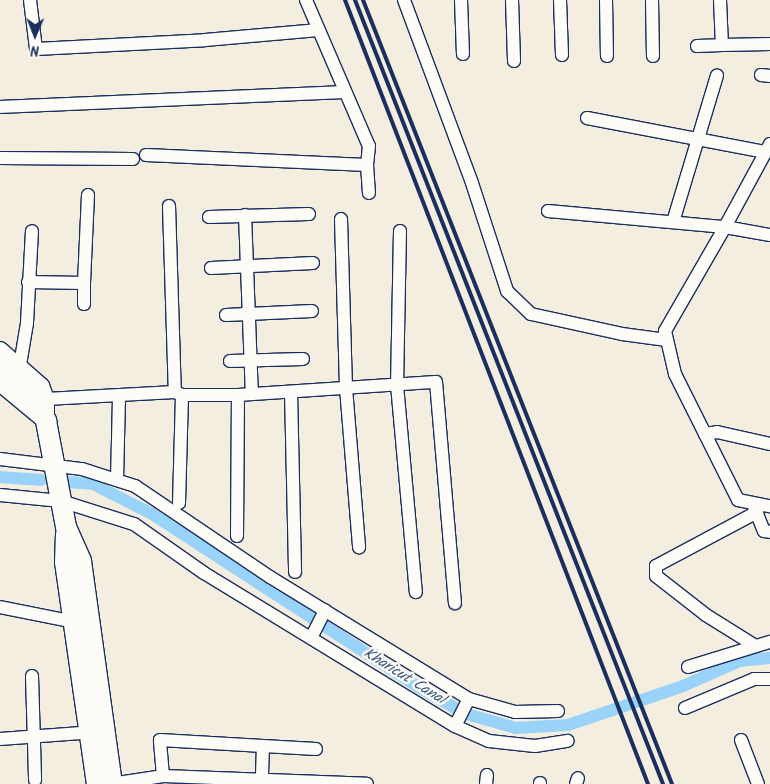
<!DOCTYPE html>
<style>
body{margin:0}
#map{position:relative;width:770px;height:784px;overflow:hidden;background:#f4eee0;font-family:Kalam,sans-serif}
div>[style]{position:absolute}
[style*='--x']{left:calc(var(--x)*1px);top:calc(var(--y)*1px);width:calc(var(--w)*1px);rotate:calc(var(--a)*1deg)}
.canal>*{height:12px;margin:-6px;padding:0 6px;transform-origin:6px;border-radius:6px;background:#99d3f9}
.roads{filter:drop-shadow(1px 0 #1b2f5e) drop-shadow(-1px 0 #1b2f5e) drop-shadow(0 1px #1b2f5e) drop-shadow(0 -1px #1b2f5e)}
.minor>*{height:12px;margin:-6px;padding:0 6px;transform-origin:6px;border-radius:6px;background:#fdfcf7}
.tertiary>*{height:16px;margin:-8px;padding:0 8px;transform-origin:8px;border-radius:8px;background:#fdfcf7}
.primary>*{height:20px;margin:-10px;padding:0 10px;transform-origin:10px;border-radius:10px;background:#fdfcf7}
.rail>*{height:4px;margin:-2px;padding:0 2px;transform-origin:2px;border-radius:2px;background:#1b2f5e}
span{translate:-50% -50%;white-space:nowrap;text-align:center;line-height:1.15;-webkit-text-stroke:5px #fdfcf7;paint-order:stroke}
.water-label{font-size:15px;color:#3a5885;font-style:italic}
.north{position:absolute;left:10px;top:10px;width:50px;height:50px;-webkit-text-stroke:4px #fdfcf7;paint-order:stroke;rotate:181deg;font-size:14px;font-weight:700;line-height:20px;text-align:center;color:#1b2f5e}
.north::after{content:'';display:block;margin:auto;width:18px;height:22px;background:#1b2f5e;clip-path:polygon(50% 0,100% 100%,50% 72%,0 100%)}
</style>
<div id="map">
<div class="canal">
<div style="--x:0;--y:477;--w:41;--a:4.2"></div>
<div style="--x:69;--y:482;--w:24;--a:5"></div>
<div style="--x:93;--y:484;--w:66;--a:27"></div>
<div style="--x:152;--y:514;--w:317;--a:33"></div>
<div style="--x:418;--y:687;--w:55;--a:29.4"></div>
<div style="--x:466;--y:714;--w:52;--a:15.6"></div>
<div style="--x:516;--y:728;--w:52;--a:-3.3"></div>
<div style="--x:568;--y:725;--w:121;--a:-18.7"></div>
<div style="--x:683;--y:686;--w:62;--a:-23.7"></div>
<div style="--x:740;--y:661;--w:30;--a:-6"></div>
</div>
<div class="roads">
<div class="minor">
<div style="--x:30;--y:0;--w:49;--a:83"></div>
<div style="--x:36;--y:49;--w:169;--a:-3"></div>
<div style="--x:205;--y:40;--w:114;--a:-5"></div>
<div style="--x:306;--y:0;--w:159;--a:66.7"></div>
<div style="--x:369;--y:146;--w:19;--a:96"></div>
<div style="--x:404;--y:0;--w:195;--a:69.6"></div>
<div style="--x:472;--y:183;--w:114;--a:72"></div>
<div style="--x:507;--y:291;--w:33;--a:44"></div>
<div style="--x:531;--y:314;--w:93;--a:12.4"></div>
<div style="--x:622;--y:334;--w:45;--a:7.6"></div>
<div style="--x:461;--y:0;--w:54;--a:87.9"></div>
<div style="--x:512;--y:0;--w:61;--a:88.1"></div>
<div style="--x:560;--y:0;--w:55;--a:87.9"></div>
<div style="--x:606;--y:0;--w:56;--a:89"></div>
<div style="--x:652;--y:0;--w:56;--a:89"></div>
<div style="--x:720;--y:0;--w:45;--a:87.5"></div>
<div style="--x:722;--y:45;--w:48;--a:-1.2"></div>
<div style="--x:697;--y:46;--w:25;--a:-2"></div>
<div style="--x:761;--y:75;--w:9;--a:6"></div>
<div style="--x:0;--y:107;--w:345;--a:-2.5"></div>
<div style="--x:587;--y:118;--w:182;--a:10.8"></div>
<div style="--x:770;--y:144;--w:94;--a:118.5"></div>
<div style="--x:725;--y:227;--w:46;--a:10.1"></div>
<div style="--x:146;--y:155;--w:221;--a:2.6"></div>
<div style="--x:367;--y:165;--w:28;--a:86"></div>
<div style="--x:0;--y:158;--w:133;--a:0.4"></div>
<div style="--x:169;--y:206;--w:186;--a:88.2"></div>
<div style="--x:548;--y:211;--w:178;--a:5.2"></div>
<div style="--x:725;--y:227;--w:120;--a:120"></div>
<div style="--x:665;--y:331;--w:44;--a:76.9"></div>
<div style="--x:675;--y:374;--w:141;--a:63.4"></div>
<div style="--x:738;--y:500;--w:33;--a:11"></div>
<div style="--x:245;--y:215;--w:179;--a:87.8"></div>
<div style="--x:209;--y:217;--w:100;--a:-1.7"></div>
<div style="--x:341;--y:219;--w:169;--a:88.3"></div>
<div style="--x:346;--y:388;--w:160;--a:85.3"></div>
<div style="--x:673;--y:222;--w:153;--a:-73.3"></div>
<div style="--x:400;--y:231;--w:154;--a:91.1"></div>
<div style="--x:397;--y:385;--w:208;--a:84.8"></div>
<div style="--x:211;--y:268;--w:102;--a:-2.8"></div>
<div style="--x:28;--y:282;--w:56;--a:1"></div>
<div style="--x:84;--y:283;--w:88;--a:-87.4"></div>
<div style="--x:84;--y:304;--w:21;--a:-90"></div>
<div style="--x:226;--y:315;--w:86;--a:-2.7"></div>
<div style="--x:230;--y:361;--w:73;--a:-1.6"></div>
<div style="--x:20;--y:365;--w:43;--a:-80.5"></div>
<div style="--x:27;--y:323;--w:92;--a:-86.9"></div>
<div style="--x:291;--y:392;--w:180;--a:88.7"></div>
<div style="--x:46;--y:399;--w:129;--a:-3.1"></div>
<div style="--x:175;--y:392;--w:8;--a:23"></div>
<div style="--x:182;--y:395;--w:56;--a:0"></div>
<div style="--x:238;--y:395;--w:198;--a:-3.8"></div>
<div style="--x:436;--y:382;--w:222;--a:85.1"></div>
<div style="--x:705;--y:434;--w:12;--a:-9"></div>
<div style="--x:717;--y:432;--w:54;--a:12.8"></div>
<div style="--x:0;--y:459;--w:83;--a:7"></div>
<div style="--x:82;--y:469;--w:56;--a:17.8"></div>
<div style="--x:135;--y:486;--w:163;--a:34"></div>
<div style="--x:270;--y:577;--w:233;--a:31.5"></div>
<div style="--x:469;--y:699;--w:48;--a:15.8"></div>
<div style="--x:515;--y:712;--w:43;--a:-1.3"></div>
<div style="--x:117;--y:480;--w:84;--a:-88.6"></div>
<div style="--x:0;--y:495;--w:61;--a:5.6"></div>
<div style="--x:61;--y:501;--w:77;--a:17.5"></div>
<div style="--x:134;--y:524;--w:85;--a:35"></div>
<div style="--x:204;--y:573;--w:294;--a:31.4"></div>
<div style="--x:455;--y:726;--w:37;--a:24"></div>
<div style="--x:489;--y:741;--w:46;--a:6.2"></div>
<div style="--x:535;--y:746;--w:33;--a:-9"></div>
<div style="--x:179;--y:503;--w:108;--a:-88.4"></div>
<div style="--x:753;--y:504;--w:29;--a:68"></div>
<div style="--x:764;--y:531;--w:6;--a:9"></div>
<div style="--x:237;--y:536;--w:141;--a:-89.6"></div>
<div style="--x:0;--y:607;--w:76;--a:11.3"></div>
<div style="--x:311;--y:638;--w:31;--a:-63"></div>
<div style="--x:754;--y:645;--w:57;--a:-148"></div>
<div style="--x:706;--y:615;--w:63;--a:-142"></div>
<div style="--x:656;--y:576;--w:10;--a:-90"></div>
<div style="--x:656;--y:566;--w:115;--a:-28.1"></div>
<div style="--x:688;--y:667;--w:86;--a:-17"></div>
<div style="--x:32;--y:676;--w:104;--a:88.3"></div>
<div style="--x:685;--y:708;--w:75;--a:-22.8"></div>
<div style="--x:754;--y:679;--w:16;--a:0"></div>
<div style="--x:455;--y:726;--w:30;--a:-63"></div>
<div style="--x:0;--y:739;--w:95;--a:-4.2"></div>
<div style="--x:741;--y:740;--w:47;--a:68.9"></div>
<div style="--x:263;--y:746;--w:53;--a:3.2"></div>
<div style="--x:163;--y:776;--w:36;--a:-95"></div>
<div style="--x:160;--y:740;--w:103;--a:3.3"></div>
<div style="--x:263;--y:746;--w:34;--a:92"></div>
<div style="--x:540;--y:783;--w:1;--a:90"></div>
<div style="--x:111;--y:784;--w:53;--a:-8.7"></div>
<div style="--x:163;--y:776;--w:204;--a:2.2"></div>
<div style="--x:486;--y:784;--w:9;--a:-84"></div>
<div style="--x:576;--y:784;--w:6;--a:-72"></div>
</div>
<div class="tertiary">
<div style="--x:0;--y:350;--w:55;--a:41.3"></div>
<div style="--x:41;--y:386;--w:14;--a:69"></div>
<div style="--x:46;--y:399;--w:17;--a:90"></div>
<div style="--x:0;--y:383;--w:55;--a:39.8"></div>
</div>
<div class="primary">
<div style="--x:0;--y:364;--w:41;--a:41.1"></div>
<div style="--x:31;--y:391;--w:34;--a:63"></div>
<div style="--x:46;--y:421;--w:108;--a:79.3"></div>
<div style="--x:66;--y:527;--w:37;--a:66"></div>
<div style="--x:81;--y:561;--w:225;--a:82.1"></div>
<div style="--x:66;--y:534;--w:28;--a:92"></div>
<div style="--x:65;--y:562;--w:224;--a:81.8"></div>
</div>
</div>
<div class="rail">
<div style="--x:345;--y:0;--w:841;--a:68.87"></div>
<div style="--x:355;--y:0;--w:842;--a:68.55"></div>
<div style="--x:363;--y:0;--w:843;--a:68.49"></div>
</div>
<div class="water-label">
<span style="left:404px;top:677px;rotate:32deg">Kharicut Canal</span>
</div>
<div class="north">N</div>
</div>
